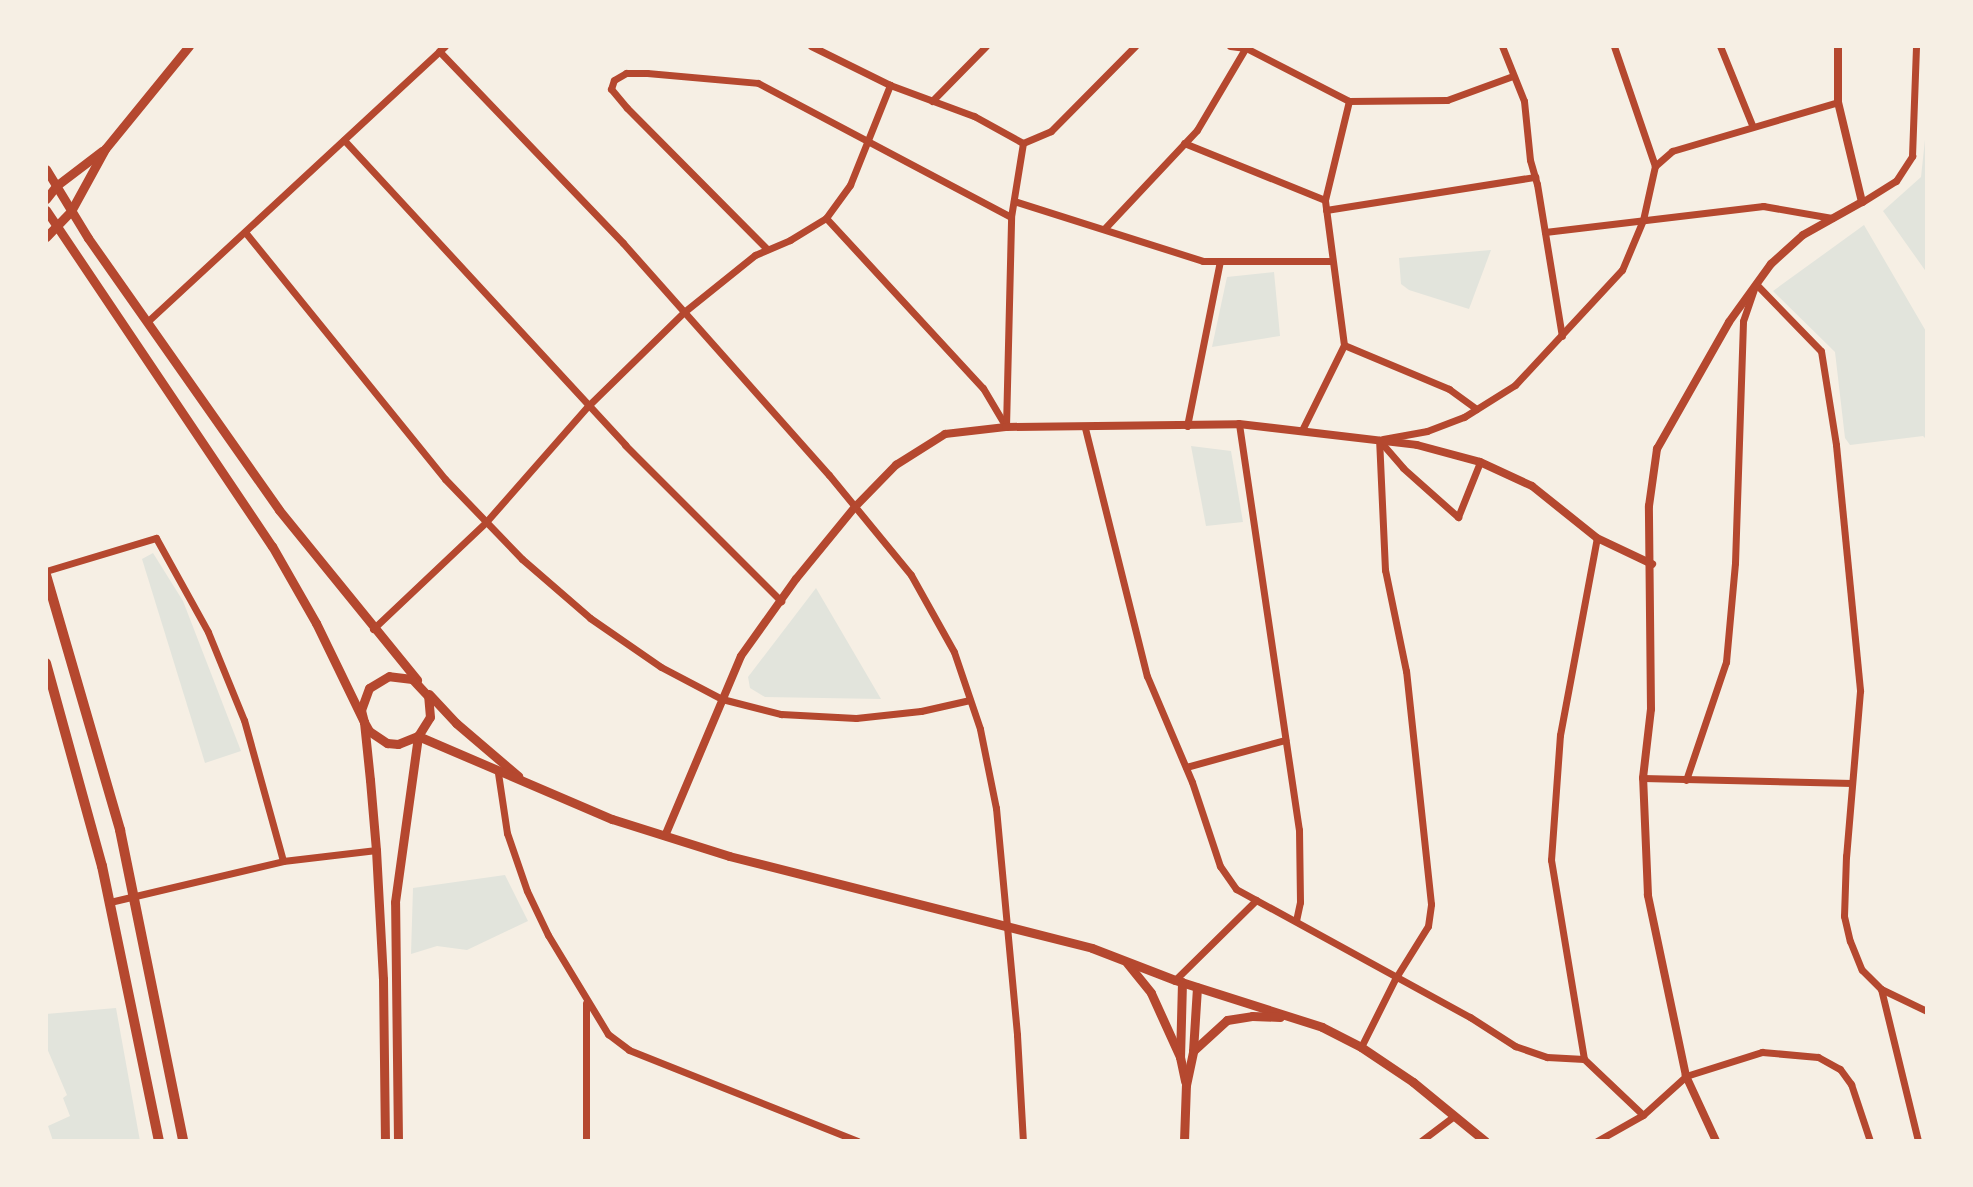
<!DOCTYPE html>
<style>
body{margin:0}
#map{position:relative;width:1973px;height:1187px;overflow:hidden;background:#f6efe4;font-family:"Roboto Condensed",sans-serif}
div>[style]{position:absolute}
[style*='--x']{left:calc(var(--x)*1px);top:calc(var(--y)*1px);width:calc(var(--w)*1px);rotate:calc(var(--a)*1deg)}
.green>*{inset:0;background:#e2e4dc}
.minor>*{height:7px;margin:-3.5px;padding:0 3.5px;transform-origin:3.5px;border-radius:3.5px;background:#b5482f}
.tertiary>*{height:8px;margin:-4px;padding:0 4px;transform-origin:4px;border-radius:4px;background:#b5482f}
.secondary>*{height:9px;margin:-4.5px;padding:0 4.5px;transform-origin:4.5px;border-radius:4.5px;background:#b5482f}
.primary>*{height:10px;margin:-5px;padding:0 5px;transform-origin:5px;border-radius:5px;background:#b5482f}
span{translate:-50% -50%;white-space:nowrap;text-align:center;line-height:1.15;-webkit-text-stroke:6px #f6efe4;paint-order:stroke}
.frame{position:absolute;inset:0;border:48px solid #f6efe4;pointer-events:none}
</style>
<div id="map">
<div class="green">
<div style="clip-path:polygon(1927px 121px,1927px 273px,1883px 211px,1921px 177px)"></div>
<div style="clip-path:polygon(1864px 225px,1927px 333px,1927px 440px,1923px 436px,1850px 445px,1845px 438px,1835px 352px,1773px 291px)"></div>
<div style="clip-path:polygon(1491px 250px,1469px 309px,1409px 290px,1401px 284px,1399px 258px)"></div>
<div style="clip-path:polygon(1274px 272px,1280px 336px,1212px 347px,1227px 277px)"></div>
<div style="clip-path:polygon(1191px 446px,1231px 451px,1243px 522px,1206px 526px)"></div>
<div style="clip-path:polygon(153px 553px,183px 601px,241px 751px,205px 763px,142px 559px)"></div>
<div style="clip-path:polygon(816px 588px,881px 699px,765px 697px,750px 688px,748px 677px)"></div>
<div style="clip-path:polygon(505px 875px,528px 921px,467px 950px,437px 946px,411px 954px,413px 888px)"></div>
<div style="clip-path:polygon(116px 1008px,140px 1141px,53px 1141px,48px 1126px,70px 1116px,63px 1098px,67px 1095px,46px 1046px,46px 1014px)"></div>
</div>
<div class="minor">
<div style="--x:811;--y:46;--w:88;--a:26.3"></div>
<div style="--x:890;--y:85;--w:90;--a:20.3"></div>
<div style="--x:974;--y:116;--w:56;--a:28.9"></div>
<div style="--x:1230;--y:46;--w:16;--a:7"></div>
<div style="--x:1246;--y:48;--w:116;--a:27.2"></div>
<div style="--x:1349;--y:101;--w:98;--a:-0.6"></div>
<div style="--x:1447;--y:100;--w:70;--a:-20"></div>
<div style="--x:1502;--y:46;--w:59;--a:68.2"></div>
<div style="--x:1524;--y:101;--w:59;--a:84.2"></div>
<div style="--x:1530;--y:160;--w:25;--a:74"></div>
<div style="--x:1537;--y:184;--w:154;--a:80.7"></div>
<div style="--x:1720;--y:46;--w:85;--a:67.9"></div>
<div style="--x:439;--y:51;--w:266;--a:46.2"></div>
<div style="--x:623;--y:243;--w:310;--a:48.4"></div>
<div style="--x:829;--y:475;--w:129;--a:50.6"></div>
<div style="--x:911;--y:575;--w:88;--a:60.8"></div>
<div style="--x:954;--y:652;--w:81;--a:71.3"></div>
<div style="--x:980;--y:729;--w:81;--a:78.6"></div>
<div style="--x:996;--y:808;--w:228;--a:84.7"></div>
<div style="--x:1017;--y:1035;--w:106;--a:86.8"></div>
<div style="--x:932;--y:101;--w:77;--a:-45.5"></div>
<div style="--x:344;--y:140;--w:415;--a:47.3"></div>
<div style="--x:625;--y:445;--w:221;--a:45"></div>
<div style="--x:1023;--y:143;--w:30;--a:-23"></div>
<div style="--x:1051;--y:131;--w:120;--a:-45.3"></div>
<div style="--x:1184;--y:143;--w:152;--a:22"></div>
<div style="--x:1655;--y:166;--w:23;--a:-41"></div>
<div style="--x:1672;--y:151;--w:173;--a:-16.4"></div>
<div style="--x:1014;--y:201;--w:198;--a:17.6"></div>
<div style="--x:1203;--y:261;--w:128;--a:0"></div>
<div style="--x:1862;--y:202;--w:40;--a:-32"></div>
<div style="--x:1896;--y:181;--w:30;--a:-57"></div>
<div style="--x:1912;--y:156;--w:110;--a:-87.9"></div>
<div style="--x:1326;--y:210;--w:212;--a:-9"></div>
<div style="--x:826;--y:218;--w:231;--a:47.3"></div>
<div style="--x:983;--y:388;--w:43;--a:59.3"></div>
<div style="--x:1105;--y:228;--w:134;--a:-46.8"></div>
<div style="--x:1197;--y:130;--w:96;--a:-59.4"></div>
<div style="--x:245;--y:232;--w:318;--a:51"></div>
<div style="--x:445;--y:479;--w:111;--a:46.1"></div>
<div style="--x:522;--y:559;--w:90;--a:40.9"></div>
<div style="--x:590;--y:618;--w:86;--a:34.6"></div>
<div style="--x:661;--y:667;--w:69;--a:27.7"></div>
<div style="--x:722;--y:699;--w:61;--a:14.3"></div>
<div style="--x:781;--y:714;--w:75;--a:3.1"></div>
<div style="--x:856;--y:718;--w:65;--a:-6.1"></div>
<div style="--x:921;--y:711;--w:50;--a:-12.7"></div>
<div style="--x:1545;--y:232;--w:220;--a:-6.8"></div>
<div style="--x:1763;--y:206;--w:70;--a:9.9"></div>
<div style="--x:767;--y:249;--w:199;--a:-134.8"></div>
<div style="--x:627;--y:108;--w:25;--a:-130"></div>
<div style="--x:611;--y:89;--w:9;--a:-72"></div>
<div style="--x:614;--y:80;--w:14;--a:-30"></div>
<div style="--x:626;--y:73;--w:21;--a:0"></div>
<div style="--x:647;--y:73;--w:111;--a:5.1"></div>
<div style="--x:758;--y:83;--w:286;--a:27.9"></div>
<div style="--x:147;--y:322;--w:406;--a:-42.8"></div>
<div style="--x:1344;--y:345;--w:114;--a:22.7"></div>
<div style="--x:1449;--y:389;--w:34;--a:36"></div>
<div style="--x:1239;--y:424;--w:410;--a:81.6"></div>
<div style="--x:1299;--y:830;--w:72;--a:89.2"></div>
<div style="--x:1300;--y:902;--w:19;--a:102"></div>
<div style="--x:1187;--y:426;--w:168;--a:-78.7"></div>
<div style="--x:1006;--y:427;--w:210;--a:-88.6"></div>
<div style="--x:1011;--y:217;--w:75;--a:-80.8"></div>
<div style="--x:1085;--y:428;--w:256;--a:76"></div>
<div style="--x:1147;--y:676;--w:115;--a:67"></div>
<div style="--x:1192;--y:782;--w:89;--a:71.6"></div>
<div style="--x:1220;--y:866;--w:28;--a:55"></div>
<div style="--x:1236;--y:889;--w:267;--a:28.7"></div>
<div style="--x:1470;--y:1017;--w:54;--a:32.8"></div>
<div style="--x:1515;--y:1046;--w:34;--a:19"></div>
<div style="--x:1547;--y:1057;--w:37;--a:3"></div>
<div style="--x:1584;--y:1059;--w:81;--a:43.5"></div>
<div style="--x:1302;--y:430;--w:95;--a:-63.7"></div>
<div style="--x:1344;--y:345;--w:146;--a:-97.5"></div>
<div style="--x:1325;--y:200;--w:102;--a:-76.4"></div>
<div style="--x:1383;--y:439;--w:45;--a:-10.3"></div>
<div style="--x:1427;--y:431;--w:40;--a:-21"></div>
<div style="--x:1464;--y:417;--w:60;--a:-32.1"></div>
<div style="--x:1515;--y:385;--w:157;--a:-47.1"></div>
<div style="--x:1622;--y:270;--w:54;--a:-67.2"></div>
<div style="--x:1643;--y:220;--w:55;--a:-77.5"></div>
<div style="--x:1655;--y:166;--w:127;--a:-108.9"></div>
<div style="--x:1379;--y:440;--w:37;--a:49"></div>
<div style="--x:1403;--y:468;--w:74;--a:41.7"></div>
<div style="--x:1458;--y:517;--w:59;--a:-68.2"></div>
<div style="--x:46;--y:571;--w:115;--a:-16.7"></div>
<div style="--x:156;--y:538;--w:107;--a:61"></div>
<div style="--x:208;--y:632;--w:95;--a:67.8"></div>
<div style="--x:244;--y:720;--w:146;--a:74.5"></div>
<div style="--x:373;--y:629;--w:156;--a:-43.4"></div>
<div style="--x:486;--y:522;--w:154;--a:-48.7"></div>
<div style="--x:588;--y:406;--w:134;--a:-44.4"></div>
<div style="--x:684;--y:312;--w:91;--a:-38.8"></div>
<div style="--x:755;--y:255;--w:38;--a:-23"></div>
<div style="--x:790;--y:240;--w:42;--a:-31.4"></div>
<div style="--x:826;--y:218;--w:41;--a:-54"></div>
<div style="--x:850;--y:185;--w:108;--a:-68.2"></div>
<div style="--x:1186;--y:767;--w:103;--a:-15.3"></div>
<div style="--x:498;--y:773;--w:61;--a:81.5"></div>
<div style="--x:507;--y:833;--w:61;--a:71"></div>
<div style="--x:527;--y:891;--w:49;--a:64.5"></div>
<div style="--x:548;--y:935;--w:116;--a:58.8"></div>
<div style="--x:608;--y:1034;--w:26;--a:37"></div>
<div style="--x:629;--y:1050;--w:246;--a:21.7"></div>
<div style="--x:1643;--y:778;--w:209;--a:1.4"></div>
<div style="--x:1686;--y:780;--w:125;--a:-71.3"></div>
<div style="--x:1726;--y:662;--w:99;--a:-84.8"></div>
<div style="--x:1735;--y:563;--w:242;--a:-88.1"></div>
<div style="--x:1743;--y:321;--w:39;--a:-71"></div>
<div style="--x:1756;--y:284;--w:93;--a:45.9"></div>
<div style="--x:1821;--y:351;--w:95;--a:80.9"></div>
<div style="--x:1836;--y:445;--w:247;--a:84.4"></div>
<div style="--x:1860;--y:691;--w:166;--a:94.8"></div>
<div style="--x:1846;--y:856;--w:60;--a:91.9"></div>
<div style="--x:1844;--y:916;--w:26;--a:77"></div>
<div style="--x:1850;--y:941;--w:31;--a:68"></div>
<div style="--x:1862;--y:970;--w:27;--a:45"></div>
<div style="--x:1881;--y:989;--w:51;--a:25.6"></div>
<div style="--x:110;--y:902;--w:178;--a:-13.3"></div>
<div style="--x:283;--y:861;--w:94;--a:-6.7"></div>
<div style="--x:1175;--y:980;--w:114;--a:-44.6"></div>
<div style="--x:1881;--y:989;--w:156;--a:76.3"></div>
<div style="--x:1361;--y:1047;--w:76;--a:-63.4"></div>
<div style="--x:1395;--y:979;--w:62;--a:-58.1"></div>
<div style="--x:1428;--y:926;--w:22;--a:-82"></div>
<div style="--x:1431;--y:904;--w:234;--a:-96.1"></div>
<div style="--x:1406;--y:671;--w:103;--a:-101.7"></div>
<div style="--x:1385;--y:570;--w:130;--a:-92.6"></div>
<div style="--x:1584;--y:1059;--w:202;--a:-99.4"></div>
<div style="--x:1551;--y:860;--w:125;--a:-85.9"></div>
<div style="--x:1560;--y:735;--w:200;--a:-79.4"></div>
<div style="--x:586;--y:1141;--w:138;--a:-90"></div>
<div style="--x:1421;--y:1141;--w:41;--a:-37.1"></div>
<div style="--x:1597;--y:1141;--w:53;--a:-29.5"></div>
<div style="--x:1643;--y:1115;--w:58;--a:-42.2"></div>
<div style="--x:1686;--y:1076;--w:80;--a:-17.5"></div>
<div style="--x:1762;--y:1052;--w:56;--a:5.1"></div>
<div style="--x:1818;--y:1057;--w:25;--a:29"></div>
<div style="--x:1840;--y:1069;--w:19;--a:54"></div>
<div style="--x:1851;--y:1084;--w:60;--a:71.6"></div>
</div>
<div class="tertiary">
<div style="--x:665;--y:836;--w:195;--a:-67.1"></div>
<div style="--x:741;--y:656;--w:95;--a:-54.5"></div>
<div style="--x:796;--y:579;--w:93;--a:-50.7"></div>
<div style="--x:855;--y:507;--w:59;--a:-45.7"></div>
<div style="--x:896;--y:465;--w:58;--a:-32.3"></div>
<div style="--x:945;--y:434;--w:61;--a:-6.5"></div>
<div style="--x:1006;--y:427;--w:233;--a:-0.7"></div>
<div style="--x:1239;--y:424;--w:179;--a:6.7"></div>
<div style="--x:1417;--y:445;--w:65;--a:15.1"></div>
<div style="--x:1480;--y:462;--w:57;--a:24.8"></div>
<div style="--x:1532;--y:486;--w:83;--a:38.7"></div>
<div style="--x:1597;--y:538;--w:61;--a:25.3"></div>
<div style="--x:1716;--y:1141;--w:72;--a:-114.8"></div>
<div style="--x:1686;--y:1076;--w:185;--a:-101.9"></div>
<div style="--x:1648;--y:895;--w:117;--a:-92.4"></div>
<div style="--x:1643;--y:778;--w:69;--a:-83.4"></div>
<div style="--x:1651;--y:709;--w:203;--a:-90.6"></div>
<div style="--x:1649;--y:506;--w:58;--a:-82"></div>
<div style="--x:1657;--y:449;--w:146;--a:-60.4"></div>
<div style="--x:1729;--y:322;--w:72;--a:-54.1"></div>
<div style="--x:1771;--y:264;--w:43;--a:-42.2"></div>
<div style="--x:1803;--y:235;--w:68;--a:-29.2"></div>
<div style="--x:1862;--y:202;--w:103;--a:-103.5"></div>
<div style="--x:1838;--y:102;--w:56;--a:-90"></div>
</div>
<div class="secondary">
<div style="--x:46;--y:169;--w:81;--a:58.7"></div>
<div style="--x:88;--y:238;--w:332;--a:54.9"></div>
<div style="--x:279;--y:510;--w:219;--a:50.9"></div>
<div style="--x:46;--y:199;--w:16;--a:-52"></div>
<div style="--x:56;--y:186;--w:58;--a:-37.3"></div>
<div style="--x:46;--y:210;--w:405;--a:56.1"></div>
<div style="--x:272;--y:546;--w:89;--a:60.3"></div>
<div style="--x:316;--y:623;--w:110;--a:64.1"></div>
<div style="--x:364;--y:722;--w:10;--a:61"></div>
<div style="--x:369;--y:731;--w:22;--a:34"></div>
<div style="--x:387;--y:743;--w:11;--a:5"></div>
<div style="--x:398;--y:744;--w:22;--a:-22"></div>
<div style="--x:418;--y:736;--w:22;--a:-58"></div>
<div style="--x:430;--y:717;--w:21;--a:-95"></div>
<div style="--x:428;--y:696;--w:23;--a:-133"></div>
<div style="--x:412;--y:679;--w:23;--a:-173"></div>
<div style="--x:389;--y:676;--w:23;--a:149"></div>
<div style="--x:369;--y:688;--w:23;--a:110"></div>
<div style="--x:361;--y:710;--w:12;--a:76"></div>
<div style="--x:364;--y:722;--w:58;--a:84.1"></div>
<div style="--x:370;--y:780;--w:70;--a:85.1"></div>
<div style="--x:376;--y:850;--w:129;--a:86.9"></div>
<div style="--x:383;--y:979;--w:162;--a:89.3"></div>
<div style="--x:46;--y:237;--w:36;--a:-46"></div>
<div style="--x:71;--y:211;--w:71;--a:-61.3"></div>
<div style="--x:105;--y:149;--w:133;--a:-50.8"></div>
<div style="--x:429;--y:694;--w:40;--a:47"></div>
<div style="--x:456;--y:723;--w:82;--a:40.5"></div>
<div style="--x:418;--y:736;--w:211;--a:23.2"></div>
<div style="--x:612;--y:819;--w:123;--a:17.5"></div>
<div style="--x:729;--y:856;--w:374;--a:14.2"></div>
<div style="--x:1092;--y:948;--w:89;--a:21.1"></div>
<div style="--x:1175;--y:980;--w:154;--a:17.7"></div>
<div style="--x:1322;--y:1027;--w:44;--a:27.1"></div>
<div style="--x:1361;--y:1047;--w:63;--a:33.9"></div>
<div style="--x:1413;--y:1082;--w:93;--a:39.3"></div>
<div style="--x:1127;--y:963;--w:38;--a:51"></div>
<div style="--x:1151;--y:993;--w:70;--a:65.6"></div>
<div style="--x:1182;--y:982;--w:75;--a:91.5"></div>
<div style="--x:1180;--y:1057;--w:25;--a:78"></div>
<div style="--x:1193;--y:1051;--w:46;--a:-42.4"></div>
<div style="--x:1227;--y:1020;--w:25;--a:-9"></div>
<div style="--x:1252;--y:1016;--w:28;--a:2"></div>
<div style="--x:398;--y:1141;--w:239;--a:-90.7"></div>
<div style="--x:395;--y:902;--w:168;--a:-82.1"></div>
<div style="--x:1184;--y:1141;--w:56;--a:-88"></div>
<div style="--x:1186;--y:1085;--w:35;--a:-78"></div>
<div style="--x:1193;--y:1051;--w:64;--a:-86.4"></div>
</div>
<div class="primary">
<div style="--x:46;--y:575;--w:266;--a:73.8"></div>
<div style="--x:120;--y:830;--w:317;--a:78.5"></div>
<div style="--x:46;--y:663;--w:211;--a:74.6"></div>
<div style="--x:102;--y:866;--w:281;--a:78.3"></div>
</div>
<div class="frame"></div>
</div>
